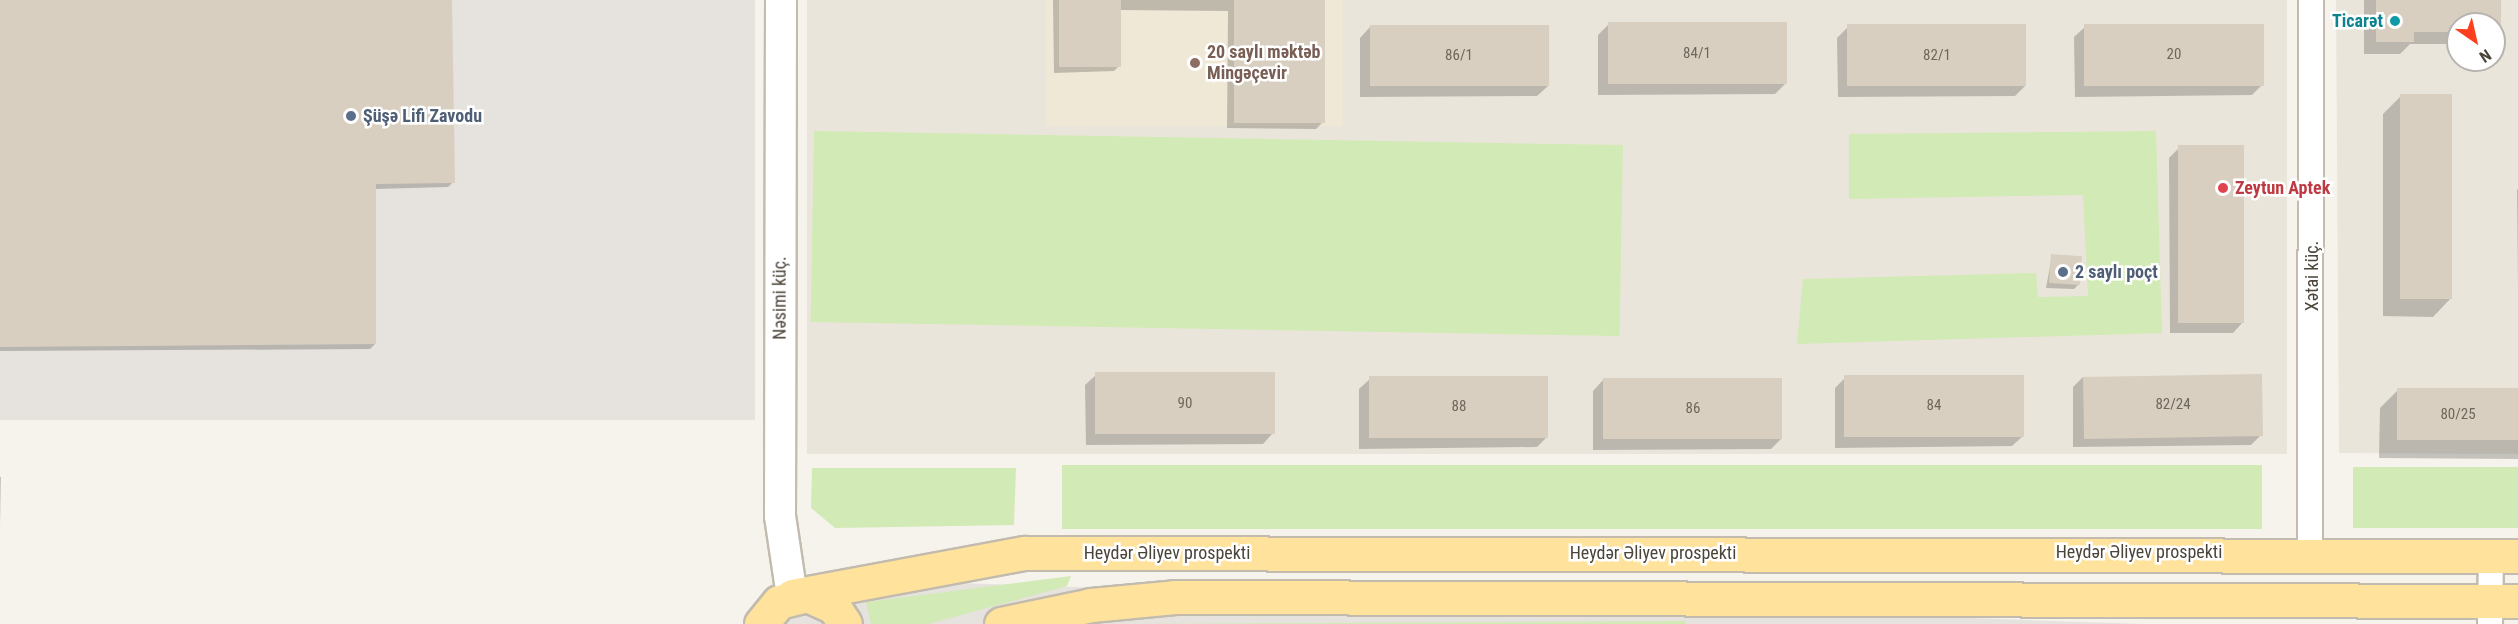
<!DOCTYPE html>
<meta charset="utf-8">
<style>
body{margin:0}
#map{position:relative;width:2518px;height:624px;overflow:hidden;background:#f6f3ec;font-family:"Roboto Condensed",sans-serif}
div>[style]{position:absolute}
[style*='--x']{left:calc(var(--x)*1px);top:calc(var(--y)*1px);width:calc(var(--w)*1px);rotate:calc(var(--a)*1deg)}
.residential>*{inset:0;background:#eae5da;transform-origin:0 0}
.industrial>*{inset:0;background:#e6e2dd;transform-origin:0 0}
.education>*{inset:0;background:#efe8d6;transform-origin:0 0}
.green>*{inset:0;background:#d2eab5;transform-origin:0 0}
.shadow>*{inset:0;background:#0003}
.building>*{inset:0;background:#d8cfc1;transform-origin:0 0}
.roads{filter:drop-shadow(2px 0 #c2bbae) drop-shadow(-2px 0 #c2bbae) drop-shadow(0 2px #c2bbae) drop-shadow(0 -2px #c2bbae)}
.minor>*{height:24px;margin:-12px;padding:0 12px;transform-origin:12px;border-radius:12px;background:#fff}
.tertiary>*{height:30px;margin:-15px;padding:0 15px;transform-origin:15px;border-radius:15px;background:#fff}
.primary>*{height:33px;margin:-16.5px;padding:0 16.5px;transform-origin:16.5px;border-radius:16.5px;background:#ffe39c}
.dots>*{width:16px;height:16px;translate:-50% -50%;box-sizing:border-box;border:3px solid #fff;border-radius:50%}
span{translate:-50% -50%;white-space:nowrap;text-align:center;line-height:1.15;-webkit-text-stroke:5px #fff;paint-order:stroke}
.number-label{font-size:15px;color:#6e675b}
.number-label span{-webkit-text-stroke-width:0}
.culture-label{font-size:18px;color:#0d838f;font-weight:700}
.right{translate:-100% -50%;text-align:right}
.education-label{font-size:18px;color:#785e54;font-weight:700}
.left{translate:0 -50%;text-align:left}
.service-label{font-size:18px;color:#4e5e75;font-weight:700}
.health-label{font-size:18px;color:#be3a42;font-weight:700}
.street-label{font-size:18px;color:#4b4439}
.north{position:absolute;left:2446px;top:12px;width:60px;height:60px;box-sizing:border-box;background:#fff;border:2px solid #b7b4b0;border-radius:50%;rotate:146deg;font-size:16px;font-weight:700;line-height:24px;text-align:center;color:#4b4439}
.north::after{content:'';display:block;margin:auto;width:21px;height:27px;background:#fc3f1d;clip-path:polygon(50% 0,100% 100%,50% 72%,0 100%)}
</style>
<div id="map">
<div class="residential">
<div style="left:807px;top:0;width:1480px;height:454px"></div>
<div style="clip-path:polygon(evenodd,2336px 0,2518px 0,2518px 454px,2339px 453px,2336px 0,2458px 24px,2494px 24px,2494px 60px,2458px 60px,2458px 24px)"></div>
</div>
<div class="industrial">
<div style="left:0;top:0;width:755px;height:420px"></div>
<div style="clip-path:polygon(875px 580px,2142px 624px,751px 624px)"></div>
</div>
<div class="education">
<div style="left:1046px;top:0;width:297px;height:126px"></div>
</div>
<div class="green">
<div style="left:814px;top:131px;width:809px;height:191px;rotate:1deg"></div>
<div style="clip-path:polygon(2156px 131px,2162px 333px,1797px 344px,1803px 279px,2036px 273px,2038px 297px,2088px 296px,2083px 195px,1849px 199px,1849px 134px)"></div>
<div style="left:1062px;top:465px;width:1200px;height:64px"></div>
<div style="left:2353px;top:467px;width:165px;height:61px"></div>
<div style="clip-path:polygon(812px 468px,1016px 468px,1014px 525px,835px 528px,811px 508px)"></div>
<div style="clip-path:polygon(1071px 576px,1067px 586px,928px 624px,871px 624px,866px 602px)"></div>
<div style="clip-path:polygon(1686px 621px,1686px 624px,1142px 624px,1143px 624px)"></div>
</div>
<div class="shadow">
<div style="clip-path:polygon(0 0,450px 0,453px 182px,448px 187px,375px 189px,375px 344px,370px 349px,0 351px)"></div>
<div style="clip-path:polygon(1053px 0,1324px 0,1322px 123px,1316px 129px,1227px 128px,1228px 11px,1119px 10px,1120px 65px,1114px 71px,1054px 73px)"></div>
<div style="clip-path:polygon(2364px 0,2500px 0,2500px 31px,2494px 36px,2494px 24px,2458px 24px,2458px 44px,2410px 44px,2400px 54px,2364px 54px)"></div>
<div style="clip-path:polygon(1608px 25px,1786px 83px,1775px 94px,1598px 95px,1598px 35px)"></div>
<div style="clip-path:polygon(1370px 27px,1548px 86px,1537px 96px,1360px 97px,1360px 38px)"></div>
<div style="clip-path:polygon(1848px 27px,2025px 86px,2015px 96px,1838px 97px,1837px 38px)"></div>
<div style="clip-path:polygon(2085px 27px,2262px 85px,2252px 95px,2075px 97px,2074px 37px)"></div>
<div style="clip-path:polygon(2401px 96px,2451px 298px,2433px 317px,2383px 316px,2383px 114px)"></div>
<div style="clip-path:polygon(2179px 148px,2243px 322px,2233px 333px,2170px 333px,2169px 158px)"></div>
<div style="clip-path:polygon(2518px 189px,2518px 286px,2517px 190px)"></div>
<div style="clip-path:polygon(2052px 256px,2079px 284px,2074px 289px,2046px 288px)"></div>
<div style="clip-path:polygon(1096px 375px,1273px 433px,1263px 444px,1086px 445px,1085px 385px)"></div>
<div style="clip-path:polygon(2083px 377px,2261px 435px,2251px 445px,2073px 447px,2073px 387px)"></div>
<div style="clip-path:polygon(1845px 378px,2023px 436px,2012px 446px,1835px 448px,1835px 388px)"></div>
<div style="clip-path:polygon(1370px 379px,1547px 437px,1537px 447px,1359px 449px,1359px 389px)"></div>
<div style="clip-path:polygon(1603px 380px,1781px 439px,1771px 449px,1593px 450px,1593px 391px)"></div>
<div style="clip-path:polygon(2398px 390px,2518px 391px,2518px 459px,2379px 458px,2380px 408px)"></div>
<div style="clip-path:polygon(0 477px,1px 477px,0 526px)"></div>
</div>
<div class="building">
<div style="clip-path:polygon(0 0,452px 0,455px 183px,376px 184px,376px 344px,0 347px)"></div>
<div style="left:1059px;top:0;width:62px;height:67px"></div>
<div style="left:1234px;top:0;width:91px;height:123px"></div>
<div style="clip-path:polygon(2376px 0,2501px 0,2501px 31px,2494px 31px,2494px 24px,2458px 24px,2458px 32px,2414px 32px,2414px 42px,2376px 42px)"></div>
<div style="left:1787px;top:22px;width:62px;height:179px;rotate:90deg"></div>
<div style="left:2026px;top:24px;width:62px;height:179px;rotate:90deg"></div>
<div style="left:2264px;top:24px;width:62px;height:180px;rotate:90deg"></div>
<div style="left:1549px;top:25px;width:61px;height:179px;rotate:90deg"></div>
<div style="left:2400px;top:94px;width:52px;height:205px"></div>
<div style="left:2244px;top:145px;width:178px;height:66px;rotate:90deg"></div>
<div style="left:2051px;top:254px;width:31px;height:29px;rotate:4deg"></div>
<div style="left:1275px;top:372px;width:62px;height:180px;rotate:90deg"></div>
<div style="left:2262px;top:374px;width:62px;height:179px;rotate:89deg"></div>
<div style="left:2024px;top:375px;width:62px;height:180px;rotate:90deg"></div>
<div style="left:1548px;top:376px;width:62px;height:179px;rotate:90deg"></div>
<div style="left:1782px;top:378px;width:61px;height:179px;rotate:90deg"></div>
<div style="left:2397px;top:388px;width:121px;height:52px"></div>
</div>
<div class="roads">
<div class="minor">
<div style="--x:2310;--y:552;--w:552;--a:-89.9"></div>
<div style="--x:2490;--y:624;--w:69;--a:-89.2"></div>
</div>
<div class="tertiary">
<div style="--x:781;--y:0;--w:516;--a:90.11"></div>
<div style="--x:780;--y:516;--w:81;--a:81.5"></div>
</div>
<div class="primary">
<div style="--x:792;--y:596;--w:237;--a:-10.5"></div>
<div style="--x:1025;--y:553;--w:1493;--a:0.12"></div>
<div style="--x:761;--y:624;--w:28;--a:-51"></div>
<div style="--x:779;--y:602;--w:29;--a:-14"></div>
<div style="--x:807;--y:595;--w:30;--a:24"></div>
<div style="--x:834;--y:607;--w:20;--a:57"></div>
<div style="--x:1001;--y:624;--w:92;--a:-11.9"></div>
<div style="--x:1091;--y:605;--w:84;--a:-5.4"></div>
<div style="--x:1175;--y:597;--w:1343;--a:0.17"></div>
</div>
</div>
<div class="dots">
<div style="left:2395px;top:21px;background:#0f9aa8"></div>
<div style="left:1195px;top:63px;background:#8d6e63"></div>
<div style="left:351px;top:116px;background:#5c6f8a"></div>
<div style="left:2223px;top:188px;background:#e0444e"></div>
<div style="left:2063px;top:272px;background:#5c6f8a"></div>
</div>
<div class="number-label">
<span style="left:1697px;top:54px">84/1</span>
<span style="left:2174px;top:55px">20</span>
<span style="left:1459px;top:56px">86/1</span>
<span style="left:1937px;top:56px">82/1</span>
<span style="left:1185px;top:404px">90</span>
<span style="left:2173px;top:405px">82/24</span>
<span style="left:1934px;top:406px">84</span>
<span style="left:1459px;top:407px">88</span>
<span style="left:1693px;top:409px">86</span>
<span style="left:2458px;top:415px">80/25</span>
</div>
<div class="culture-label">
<span class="right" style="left:2383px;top:21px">Ticarət</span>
</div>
<div class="education-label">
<span class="left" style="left:1207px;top:63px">20 saylı məktəb<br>Mingəçevir</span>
</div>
<div class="service-label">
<span class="left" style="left:363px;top:116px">Şüşə Lifi Zavodu</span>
<span class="left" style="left:2075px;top:272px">2 saylı poçt</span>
</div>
<div class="health-label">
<span class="left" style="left:2235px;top:188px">Zeytun Aptek</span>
</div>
<div class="street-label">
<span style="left:2312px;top:276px;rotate:-90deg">Xətai küç.</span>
<span style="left:780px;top:298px;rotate:-90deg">Nəsimi küç.</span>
<span style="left:2139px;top:552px">Heydər Əliyev prospekti</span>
<span style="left:1167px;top:553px">Heydər Əliyev prospekti</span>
<span style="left:1653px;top:553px">Heydər Əliyev prospekti</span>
</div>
<div class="north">N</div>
</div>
